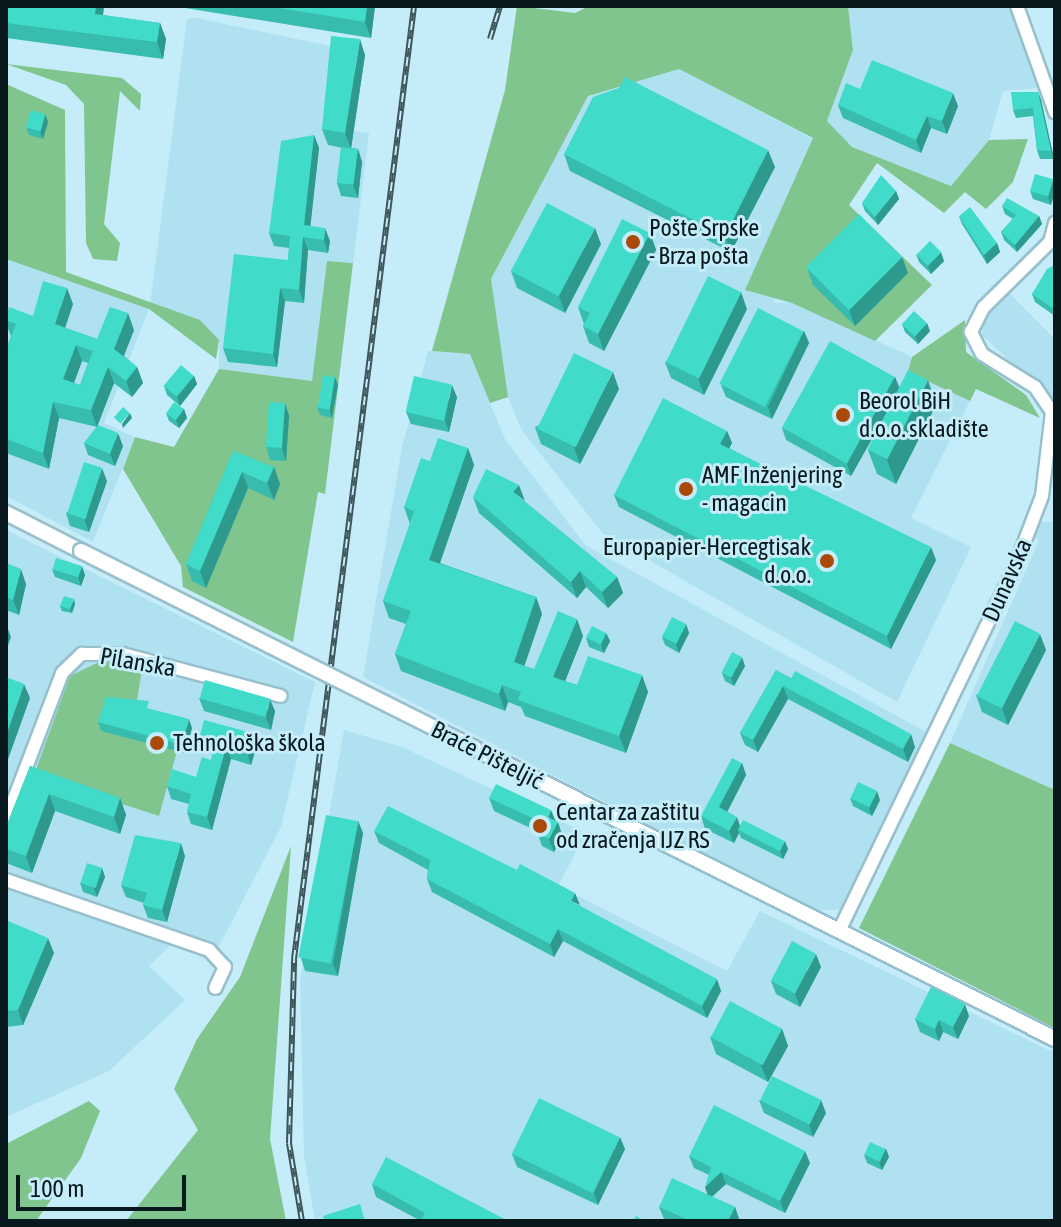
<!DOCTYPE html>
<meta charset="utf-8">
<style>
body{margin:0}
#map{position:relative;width:1061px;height:1227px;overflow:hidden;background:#c4edf9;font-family:"Asap Condensed",sans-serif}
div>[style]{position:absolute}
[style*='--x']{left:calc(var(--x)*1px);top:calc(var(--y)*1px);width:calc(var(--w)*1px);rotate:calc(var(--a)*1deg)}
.built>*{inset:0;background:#b0e1f1}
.green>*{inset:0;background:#80c48e}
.roads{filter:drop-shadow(2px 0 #98c0cc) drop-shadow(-2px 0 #98c0cc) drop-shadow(0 2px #98c0cc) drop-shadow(0 -2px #98c0cc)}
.minor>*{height:12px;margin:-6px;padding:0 6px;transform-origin:6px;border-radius:6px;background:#fff}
.tertiary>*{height:14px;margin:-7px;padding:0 7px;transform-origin:7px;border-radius:7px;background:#fff}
.rail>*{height:6px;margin-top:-3px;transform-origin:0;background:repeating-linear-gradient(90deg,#c4edf9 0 9px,#3e555b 0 18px);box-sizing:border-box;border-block:2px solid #3e555b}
.bridges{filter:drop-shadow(2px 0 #98c0cc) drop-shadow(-2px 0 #98c0cc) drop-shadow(0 2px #98c0cc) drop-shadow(0 -2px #98c0cc)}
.tertiary-bridge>*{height:14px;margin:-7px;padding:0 7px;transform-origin:7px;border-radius:7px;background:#fff}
.wall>*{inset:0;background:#38bcae}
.shaded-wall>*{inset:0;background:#2e998d}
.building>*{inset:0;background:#41dbca;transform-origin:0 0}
.dots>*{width:22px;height:22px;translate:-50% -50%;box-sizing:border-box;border:4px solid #c4edf9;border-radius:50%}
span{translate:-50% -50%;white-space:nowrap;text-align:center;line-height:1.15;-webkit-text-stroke:6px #c4edf9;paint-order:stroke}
.poi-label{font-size:24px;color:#08181c}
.left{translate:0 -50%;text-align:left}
.right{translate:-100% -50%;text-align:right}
.street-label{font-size:24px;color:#08181c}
.frame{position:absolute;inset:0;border:8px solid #08181c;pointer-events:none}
.scale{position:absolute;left:16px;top:1175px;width:170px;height:36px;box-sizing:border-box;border:4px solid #08181c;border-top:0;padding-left:10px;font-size:24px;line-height:28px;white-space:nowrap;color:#08181c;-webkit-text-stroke:6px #c4edf9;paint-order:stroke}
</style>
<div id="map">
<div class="built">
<div style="clip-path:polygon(848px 6px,1008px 6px,1039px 88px,1003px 91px,989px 140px,951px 186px,852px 147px,827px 121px,853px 50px)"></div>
<div style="clip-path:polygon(197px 18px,335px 47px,331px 129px,369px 133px,353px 263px,327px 261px,312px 381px,219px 369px,219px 340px,200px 320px,150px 305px,187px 19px)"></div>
<div style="clip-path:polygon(679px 69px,813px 139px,774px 303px,792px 302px,912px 357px,908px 372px,970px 401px,911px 518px,971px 547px,897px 702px,603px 534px,521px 429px,501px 381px,491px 279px,588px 96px)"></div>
<div style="clip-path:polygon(6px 259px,149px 309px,104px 423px,135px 437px,93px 542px,6px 496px)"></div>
<div style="clip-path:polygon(1009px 293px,1055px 339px,1055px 403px,982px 335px,983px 321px)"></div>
<div style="clip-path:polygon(428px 351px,470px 354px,505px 439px,585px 545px,930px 734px,843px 909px,815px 911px,363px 677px,402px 447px)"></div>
<div style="clip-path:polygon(1033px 522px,1055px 522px,1055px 790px,950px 743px,1039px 540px,1028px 535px)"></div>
<div style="clip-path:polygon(6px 530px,315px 682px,281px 827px,218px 948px,6px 877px)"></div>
<div style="clip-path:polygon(344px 730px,402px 747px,586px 833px,558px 886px,727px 971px,760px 911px,1055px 1053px,1055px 1221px,315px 1221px,304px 1155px,300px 980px)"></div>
<div style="clip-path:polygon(6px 889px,172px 944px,149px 966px,185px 1000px,109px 1071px,6px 1117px)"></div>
</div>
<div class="green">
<div style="clip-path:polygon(517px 6px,575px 13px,589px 6px,848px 6px,853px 50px,827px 121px,852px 147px,951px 186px,989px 140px,1028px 139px,1013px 182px,986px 209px,965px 192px,944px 213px,877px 163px,849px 205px,932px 285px,875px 341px,792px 303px,745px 290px,813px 138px,679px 69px,588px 96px,491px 279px,508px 397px,490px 403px,470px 354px,432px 351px,505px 90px)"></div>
<div style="clip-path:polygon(6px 64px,122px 78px,141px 94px,140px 111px,120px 91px,104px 224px,120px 243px,117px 261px,93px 259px,86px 243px,84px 104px,66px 85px)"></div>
<div style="clip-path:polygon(6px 84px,65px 110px,66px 272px,200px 320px,219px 340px,216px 359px,149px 309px,6px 259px)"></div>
<div style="clip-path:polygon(327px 261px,353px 263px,325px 494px,318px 492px,293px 642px,183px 587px,181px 566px,123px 469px,135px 437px,174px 447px,219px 369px,312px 381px)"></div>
<div style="clip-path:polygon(965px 320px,966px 352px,1026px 395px,1040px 418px,976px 389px,970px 401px,908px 372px,912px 357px)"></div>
<div style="clip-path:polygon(105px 659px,142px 670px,135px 712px,177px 751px,159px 816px,34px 775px,70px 676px)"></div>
<div style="clip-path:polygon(950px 743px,1055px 790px,1055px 1028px,859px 928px)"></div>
<div style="clip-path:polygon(291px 846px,270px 1139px,286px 1221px,126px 1221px,198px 1130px,174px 1089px,197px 1039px,240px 977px)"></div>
<div style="clip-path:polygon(89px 1101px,100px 1111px,81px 1158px,36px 1221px,6px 1221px,6px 1144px)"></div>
</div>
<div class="roads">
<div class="minor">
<div style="--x:1017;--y:6;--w:113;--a:70.3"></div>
<div style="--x:6;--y:820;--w:157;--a:-69.1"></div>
<div style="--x:62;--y:673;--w:28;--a:-44"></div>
<div style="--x:82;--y:654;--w:41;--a:0"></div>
<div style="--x:123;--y:654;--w:163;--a:14.9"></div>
<div style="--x:6;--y:880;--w:215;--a:19"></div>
<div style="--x:209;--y:950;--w:23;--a:47"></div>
<div style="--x:225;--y:967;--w:23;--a:115"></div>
<div style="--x:839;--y:931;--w:402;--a:-64.2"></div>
<div style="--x:1014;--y:569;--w:78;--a:-69"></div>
<div style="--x:1042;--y:496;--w:85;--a:-83.2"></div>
<div style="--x:1052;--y:412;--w:30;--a:-124"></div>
<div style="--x:1035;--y:387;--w:62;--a:-148.1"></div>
<div style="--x:982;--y:354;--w:25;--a:-117"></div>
<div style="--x:971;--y:332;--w:28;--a:-63"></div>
<div style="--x:984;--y:307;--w:93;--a:-44.6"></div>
<div style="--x:1050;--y:242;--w:20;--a:-75"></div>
</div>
<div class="tertiary">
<div style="--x:6;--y:513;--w:84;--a:26.9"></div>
<div style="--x:474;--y:748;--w:650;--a:26.6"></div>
</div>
</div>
<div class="rail">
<div style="--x:490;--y:39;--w:34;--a:-73"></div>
<div style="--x:302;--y:1221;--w:79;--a:-99.5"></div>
<div style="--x:289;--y:1143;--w:184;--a:-88.4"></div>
<div style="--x:294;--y:959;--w:961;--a:-82.82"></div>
</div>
<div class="bridges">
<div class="tertiary-bridge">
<div style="--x:81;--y:551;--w:440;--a:26.6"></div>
</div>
</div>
<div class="wall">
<div style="clip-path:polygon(6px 6px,104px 6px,103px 15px,160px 23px,166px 39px,163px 59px,6px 38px)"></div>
<div style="clip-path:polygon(173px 6px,375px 6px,371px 38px)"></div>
<div style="clip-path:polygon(365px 55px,351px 148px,358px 149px,362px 162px,358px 198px,341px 196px,337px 183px,343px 148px,328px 145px,322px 129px)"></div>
<div style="clip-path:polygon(860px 89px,958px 106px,947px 134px,931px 128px,921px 153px,843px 118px,838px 105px)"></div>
<div style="clip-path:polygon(1038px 92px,1041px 100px,1054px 159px,1040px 159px,1037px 150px,1033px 116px,1016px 118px,1013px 110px)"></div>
<div style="clip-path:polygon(45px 114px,48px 122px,43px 139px,29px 135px,26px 127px)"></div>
<div style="clip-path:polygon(314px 135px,319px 148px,310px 226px,330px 241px,328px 253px,308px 250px,304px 303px,285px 301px,277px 367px,228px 362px,223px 348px,288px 260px,289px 248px,274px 246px,269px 233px)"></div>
<div style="clip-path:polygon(564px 154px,775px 167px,731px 252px,570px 171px)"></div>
<div style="clip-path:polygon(1053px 179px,1051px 205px,1033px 199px,1030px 191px)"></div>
<div style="clip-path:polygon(896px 191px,899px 199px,878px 225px,865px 211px,862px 203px)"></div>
<div style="clip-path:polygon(1002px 206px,1039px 216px,1042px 224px,1017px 252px,1004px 240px,1001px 232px,1013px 219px,1005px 214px)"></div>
<div style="clip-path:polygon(959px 216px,997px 243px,1000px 252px,987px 264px,962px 224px)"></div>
<div style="clip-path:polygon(650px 233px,656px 250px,604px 351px,589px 343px,583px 326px,584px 324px,578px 307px)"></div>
<div style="clip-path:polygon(601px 244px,565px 313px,517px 288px,511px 271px)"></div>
<div style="clip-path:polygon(916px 254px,944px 261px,931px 274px,919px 262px)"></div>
<div style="clip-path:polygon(902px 257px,908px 273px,855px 326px,813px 285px,807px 268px)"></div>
<div style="clip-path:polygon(1055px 265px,1055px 316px,1035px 302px,1032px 294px)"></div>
<div style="clip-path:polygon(evenodd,73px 304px,65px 328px,97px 339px,134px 330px,124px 356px,137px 367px,143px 383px,132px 397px,114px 383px,97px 426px,123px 446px,115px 466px,88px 455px,84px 443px,97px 427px,59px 418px,49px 469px,6px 453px,6px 350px,11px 336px,6px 324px,6px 315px,33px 316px,73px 304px,82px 361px,88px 363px,80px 385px,74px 383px,82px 361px)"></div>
<div style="clip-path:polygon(747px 309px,704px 395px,671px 378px,665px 362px)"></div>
<div style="clip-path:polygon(902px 324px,930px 331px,918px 344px,905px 332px)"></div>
<div style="clip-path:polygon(804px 331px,809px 343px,772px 419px,726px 397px,721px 385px)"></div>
<div style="clip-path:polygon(194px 376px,197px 384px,180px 406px,167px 395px,164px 386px)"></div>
<div style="clip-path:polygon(335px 377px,338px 385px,332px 418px,320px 415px,317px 407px)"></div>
<div style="clip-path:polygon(895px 377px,899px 388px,936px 405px,896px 484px,877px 474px,868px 450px,884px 418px,851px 476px,786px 440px,782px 428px)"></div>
<div style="clip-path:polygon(619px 389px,580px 464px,541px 444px,535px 427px)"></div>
<div style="clip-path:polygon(457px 397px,449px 432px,411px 424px,406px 412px)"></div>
<div style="clip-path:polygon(285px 403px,289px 416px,286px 461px,270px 460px,266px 447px)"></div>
<div style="clip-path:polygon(184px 409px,187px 418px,179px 428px,169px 421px,166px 413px)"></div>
<div style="clip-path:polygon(727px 431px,732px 443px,729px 448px,936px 560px,891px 649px,619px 507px,614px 495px)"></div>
<div style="clip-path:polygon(468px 448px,474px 465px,440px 563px,536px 597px,542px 614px,524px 666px,534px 669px,583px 636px,565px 681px,577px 685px,648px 692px,626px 753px,525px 716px,521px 707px,508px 702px,505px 711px,401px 671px,395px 654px,406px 624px,389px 618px,383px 601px,410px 524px,404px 507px)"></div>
<div style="clip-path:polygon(233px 451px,274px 467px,280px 484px,274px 500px,248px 488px,206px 588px,192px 581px,186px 564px)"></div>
<div style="clip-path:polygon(107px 481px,89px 532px,70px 526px,66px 513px)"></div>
<div style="clip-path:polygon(473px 497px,524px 501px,617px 577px,623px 593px,608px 608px,586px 587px,577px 598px,479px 513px)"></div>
<div style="clip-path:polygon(6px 563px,26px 584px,19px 615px,6px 610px)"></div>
<div style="clip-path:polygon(52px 569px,85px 575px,81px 586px,55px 577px)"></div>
<div style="clip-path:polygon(75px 604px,72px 613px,62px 611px,60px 606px)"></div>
<div style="clip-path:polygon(686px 624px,689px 633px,679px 653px,665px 645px,662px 637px)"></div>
<div style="clip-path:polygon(606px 633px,610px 641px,604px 653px,589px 647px,586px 638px)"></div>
<div style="clip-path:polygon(1046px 650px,1008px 725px,982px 712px,976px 695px)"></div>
<div style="clip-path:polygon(745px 666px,734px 686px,725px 681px,722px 673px)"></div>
<div style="clip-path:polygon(776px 670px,915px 747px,908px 762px,788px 699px,758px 752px,745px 745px,740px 733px)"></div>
<div style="clip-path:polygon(199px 698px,275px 711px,271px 730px,204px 711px)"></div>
<div style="clip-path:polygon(152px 710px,192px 728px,185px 753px,101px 731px,98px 722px)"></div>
<div style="clip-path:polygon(252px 733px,257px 745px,251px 765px,231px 759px,212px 830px,191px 824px,187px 812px,189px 804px,171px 799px,167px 786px,196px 777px,211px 760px,213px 754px,204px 751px,199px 739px)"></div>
<div style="clip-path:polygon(742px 763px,746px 775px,727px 812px,740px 826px,788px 849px,783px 859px,741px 838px,739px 833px,734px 843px,705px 829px,701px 816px)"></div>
<div style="clip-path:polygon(30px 766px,120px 798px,126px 815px,120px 834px,55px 811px,32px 873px,6px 863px,6px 827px)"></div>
<div style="clip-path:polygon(489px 798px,556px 821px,562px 835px,554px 852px,542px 846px,538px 834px,539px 832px,494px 811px)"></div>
<div style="clip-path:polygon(850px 798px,880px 800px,872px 816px,853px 806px)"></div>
<div style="clip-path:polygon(358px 821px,363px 833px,338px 976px,305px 971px,301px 958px)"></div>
<div style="clip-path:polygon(374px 831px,580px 906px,721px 991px,707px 1018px,563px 941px,554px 957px,432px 892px,427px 879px,428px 870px,379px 843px)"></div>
<div style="clip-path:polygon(185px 856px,167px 922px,148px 918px,143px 905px,144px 903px,126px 897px,121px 885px)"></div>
<div style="clip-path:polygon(102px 868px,105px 877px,97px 897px,83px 892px,80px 883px)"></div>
<div style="clip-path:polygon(6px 920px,54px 953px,23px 1025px,6px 1027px)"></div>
<div style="clip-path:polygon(821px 967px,800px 1007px,776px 994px,771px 981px)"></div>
<div style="clip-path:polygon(969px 1016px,958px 1039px,943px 1032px,939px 1041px,920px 1032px,915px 1019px)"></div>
<div style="clip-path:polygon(782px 1029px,788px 1046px,768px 1082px,716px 1054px,710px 1037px)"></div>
<div style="clip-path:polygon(759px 1100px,826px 1113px,813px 1137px,764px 1113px)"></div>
<div style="clip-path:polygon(625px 1149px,598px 1205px,517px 1167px,512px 1154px)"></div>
<div style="clip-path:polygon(886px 1149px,889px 1157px,882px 1170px,867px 1163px,864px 1155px)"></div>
<div style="clip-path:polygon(689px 1156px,810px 1163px,785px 1213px,726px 1184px,712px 1197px,735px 1207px,739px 1219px,739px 1221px,668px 1221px,664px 1219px,659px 1207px,708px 1195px,709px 1175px,694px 1168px)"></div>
<div style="clip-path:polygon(372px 1184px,508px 1221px,421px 1221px,376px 1197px)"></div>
</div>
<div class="shaded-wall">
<div style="clip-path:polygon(96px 6px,104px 6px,101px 30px,95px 14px)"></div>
<div style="clip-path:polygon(367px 6px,375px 6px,371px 38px,365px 22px)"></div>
<div style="clip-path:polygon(160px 23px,166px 39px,163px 59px,157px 42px)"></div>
<div style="clip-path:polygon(360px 39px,365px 55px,351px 149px,345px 133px)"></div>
<div style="clip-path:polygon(1038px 92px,1041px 100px,1054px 159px,1051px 151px)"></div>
<div style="clip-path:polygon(953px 93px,958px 106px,947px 134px,942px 121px)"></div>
<div style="clip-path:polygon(45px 114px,48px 122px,43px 139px,40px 131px)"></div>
<div style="clip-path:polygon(927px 116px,931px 128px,921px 153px,916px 140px)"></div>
<div style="clip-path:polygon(314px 135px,319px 148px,309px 239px,304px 225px)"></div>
<div style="clip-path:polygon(358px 149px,362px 162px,358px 198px,353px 185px)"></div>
<div style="clip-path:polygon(768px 150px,775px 167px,731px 252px,725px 236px)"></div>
<div style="clip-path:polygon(1053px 179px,1055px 184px,1055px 192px,1051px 205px,1048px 197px)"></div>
<div style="clip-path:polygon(896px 191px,899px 199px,878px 225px,875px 217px)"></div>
<div style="clip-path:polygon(1039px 216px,1042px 224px,1017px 252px,1015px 245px)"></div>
<div style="clip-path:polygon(325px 228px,330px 241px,328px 253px,324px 240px)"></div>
<div style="clip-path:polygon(595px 228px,601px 244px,565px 313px,559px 296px)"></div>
<div style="clip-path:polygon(650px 233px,656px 250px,604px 351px,598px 334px)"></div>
<div style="clip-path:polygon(303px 237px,308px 250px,304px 303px,299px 290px)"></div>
<div style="clip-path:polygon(997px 243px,1000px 252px,987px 264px,984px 255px)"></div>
<div style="clip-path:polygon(941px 252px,944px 261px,931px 274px,928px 266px)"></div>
<div style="clip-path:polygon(902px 257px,908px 273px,855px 326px,849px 310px)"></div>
<div style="clip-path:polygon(67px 288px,73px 304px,61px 340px,55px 324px)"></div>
<div style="clip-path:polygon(280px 288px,285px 301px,277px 367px,273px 354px)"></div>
<div style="clip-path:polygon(741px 292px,747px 309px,704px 395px,698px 378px)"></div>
<div style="clip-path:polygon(128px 313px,134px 330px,120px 365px,114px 349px)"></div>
<div style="clip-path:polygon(927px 323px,930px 331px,918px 344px,915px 336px)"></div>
<div style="clip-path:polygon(804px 331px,809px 343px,772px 419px,768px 407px)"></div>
<div style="clip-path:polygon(76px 345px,82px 361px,69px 396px,63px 379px)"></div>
<div style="clip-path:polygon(108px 367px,114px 383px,97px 427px,91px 410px)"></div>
<div style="clip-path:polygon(137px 367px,143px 383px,132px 397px,126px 381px)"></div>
<div style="clip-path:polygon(613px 372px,619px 389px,580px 464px,574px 447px)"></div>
<div style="clip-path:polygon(194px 376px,197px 384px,180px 406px,177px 397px)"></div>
<div style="clip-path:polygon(335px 377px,338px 385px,332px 418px,329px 409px)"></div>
<div style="clip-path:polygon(895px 377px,900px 389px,851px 476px,847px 464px)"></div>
<div style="clip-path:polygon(928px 380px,936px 405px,896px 484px,887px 460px)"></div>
<div style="clip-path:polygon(452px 385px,457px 397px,449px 432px,445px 420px)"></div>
<div style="clip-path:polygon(53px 402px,59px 418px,49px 469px,43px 453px)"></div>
<div style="clip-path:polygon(285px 403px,289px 416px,286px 461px,282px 449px)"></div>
<div style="clip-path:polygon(184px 409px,187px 418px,179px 428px,176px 420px)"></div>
<div style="clip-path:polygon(130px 413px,132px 418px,123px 428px,122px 424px)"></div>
<div style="clip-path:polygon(727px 431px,732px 443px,725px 457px,720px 444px)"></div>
<div style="clip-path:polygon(118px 433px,123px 446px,115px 466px,110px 454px)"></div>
<div style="clip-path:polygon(468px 448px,474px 465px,435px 577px,429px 560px)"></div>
<div style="clip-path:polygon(274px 467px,280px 484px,274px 500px,267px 483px)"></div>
<div style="clip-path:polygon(102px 468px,107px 481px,89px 532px,84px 519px)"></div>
<div style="clip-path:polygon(242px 472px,248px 488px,206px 588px,200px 571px)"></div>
<div style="clip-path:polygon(519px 485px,525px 501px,513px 492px)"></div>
<div style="clip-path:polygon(931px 547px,936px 560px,891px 649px,887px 636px)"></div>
<div style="clip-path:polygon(82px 566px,85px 575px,81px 586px,78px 577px)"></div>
<div style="clip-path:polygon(21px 569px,26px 584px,19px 615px,13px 600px)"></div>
<div style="clip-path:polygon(580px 571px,586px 587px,577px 598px,571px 582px)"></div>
<div style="clip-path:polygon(617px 577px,623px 593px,608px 608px,602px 592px)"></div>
<div style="clip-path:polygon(536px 597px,542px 614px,520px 679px,514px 662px)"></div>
<div style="clip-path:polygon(74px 599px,75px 604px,72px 613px,70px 609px)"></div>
<div style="clip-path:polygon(577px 619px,583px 636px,560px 694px,553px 677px)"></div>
<div style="clip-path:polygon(6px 624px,11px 637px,6px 651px)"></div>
<div style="clip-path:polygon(686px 624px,689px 633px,679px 653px,676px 644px)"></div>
<div style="clip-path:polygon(606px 633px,610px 641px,604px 653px,601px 645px)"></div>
<div style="clip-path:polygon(1040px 634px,1046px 650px,1008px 725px,1002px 708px)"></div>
<div style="clip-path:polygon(742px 657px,745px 666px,734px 686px,731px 678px)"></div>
<div style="clip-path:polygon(642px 675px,648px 692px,626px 753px,619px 736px)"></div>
<div style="clip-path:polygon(24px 684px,30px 698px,6px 765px,6px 735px)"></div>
<div style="clip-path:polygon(502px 685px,508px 702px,505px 711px,499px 694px)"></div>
<div style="clip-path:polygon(783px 686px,788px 699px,758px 752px,753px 740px)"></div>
<div style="clip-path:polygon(270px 699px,275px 711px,271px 730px,266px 718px)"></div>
<div style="clip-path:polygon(189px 719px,192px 728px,185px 753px,182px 745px)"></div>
<div style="clip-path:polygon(252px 733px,257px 745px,251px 765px,247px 752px)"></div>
<div style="clip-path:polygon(911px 734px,915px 747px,908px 762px,903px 749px)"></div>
<div style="clip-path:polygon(226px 747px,231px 759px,212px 830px,207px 817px)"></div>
<div style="clip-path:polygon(742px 763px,746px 775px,723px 820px,719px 807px)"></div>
<div style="clip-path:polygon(877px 791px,880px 800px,872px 816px,869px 808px)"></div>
<div style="clip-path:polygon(49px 794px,55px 811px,32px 873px,26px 856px)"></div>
<div style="clip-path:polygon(120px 798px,126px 815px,120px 834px,114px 817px)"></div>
<div style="clip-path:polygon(551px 810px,556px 822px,548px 817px)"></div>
<div style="clip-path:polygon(737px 817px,741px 829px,738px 830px,739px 833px,734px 843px,729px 831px)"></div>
<div style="clip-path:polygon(358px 821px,363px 833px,338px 976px,333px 964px)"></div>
<div style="clip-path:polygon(558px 822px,562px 835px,554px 852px,549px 839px)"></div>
<div style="clip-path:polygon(785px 841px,788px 849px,783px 859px,780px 850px)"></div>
<div style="clip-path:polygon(181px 843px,185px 856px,167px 922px,162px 910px)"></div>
<div style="clip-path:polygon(102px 868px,105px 877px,97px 897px,94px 888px)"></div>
<div style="clip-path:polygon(575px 893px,580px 905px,571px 901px)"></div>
<div style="clip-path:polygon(558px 929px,563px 941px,554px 957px,550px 944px)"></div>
<div style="clip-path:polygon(48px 938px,54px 953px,23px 1025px,18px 1010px)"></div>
<div style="clip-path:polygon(816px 954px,821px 967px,800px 1007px,795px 994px)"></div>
<div style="clip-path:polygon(717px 979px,721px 991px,707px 1018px,702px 1006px)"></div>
<div style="clip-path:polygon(965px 1004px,969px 1016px,958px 1039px,953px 1027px)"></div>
<div style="clip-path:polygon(939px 1020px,943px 1032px,939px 1041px,935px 1029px)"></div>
<div style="clip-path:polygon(782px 1029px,788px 1046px,768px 1082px,761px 1066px)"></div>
<div style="clip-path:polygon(821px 1100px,826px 1113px,813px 1137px,809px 1125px)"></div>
<div style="clip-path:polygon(620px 1137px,625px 1149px,598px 1205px,594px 1193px)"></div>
<div style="clip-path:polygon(886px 1149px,889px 1157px,882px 1170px,879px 1162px)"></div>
<div style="clip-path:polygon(805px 1151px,810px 1163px,785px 1213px,780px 1201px)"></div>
<div style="clip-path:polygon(721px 1172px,726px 1184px,709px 1199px,705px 1187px)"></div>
<div style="clip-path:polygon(735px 1207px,739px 1219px,739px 1221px,728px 1221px)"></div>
</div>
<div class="building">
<div style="clip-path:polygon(6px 6px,96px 6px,95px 14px,160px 23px,157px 42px,6px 23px)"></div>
<div style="clip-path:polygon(267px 6px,367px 6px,365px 22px)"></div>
<div style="clip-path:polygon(331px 36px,360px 39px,345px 133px,322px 129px)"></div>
<div style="clip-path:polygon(872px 60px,953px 93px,942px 121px,927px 116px,916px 140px,838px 105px,846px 83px,860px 89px)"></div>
<div style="clip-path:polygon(625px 77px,768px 150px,725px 236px,564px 154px,593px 97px,619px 88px)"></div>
<div style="clip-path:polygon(1011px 92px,1038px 92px,1051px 151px,1037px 150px,1033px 108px,1013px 110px)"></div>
<div style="left:31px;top:110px;width:15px;height:18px;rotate:16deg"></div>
<div style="clip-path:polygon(314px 135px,304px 225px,325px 228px,324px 240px,303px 237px,299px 290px,280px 288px,273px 354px,223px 348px,234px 254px,288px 260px,290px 236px,269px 233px,281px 141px)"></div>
<div style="left:341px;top:147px;width:17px;height:36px;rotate:7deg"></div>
<div style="left:1035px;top:174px;width:19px;height:18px;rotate:16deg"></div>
<div style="clip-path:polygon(881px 175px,896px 191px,875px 217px,862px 203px)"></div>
<div style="clip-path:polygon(1007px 198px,1039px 216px,1015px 245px,1001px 232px,1016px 215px,1002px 206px)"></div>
<div style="left:547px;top:203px;width:54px;height:77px;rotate:28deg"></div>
<div style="clip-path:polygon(970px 207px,997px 243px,984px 255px,959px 216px)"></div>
<div style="left:859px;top:214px;width:61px;height:75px;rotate:45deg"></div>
<div style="clip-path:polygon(622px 219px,650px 233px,598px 334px,583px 326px,590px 313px,578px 307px)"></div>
<div style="left:930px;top:241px;width:16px;height:19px;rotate:45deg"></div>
<div style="clip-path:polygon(1055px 265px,1055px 310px,1032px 294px,1047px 269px)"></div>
<div style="left:708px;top:276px;width:37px;height:96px;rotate:26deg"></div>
<div style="clip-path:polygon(evenodd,43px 281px,67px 288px,55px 324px,97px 339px,110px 307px,128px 313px,114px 349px,137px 367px,126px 381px,108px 367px,91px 410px,53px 402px,43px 453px,6px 439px,6px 350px,16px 324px,6px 320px,6px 315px,9px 307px,33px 316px,43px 281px,76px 345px,93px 351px,80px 385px,63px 379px,76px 345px)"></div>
<div style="left:758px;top:308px;width:51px;height:85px;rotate:27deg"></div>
<div style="left:914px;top:311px;width:18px;height:18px;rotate:43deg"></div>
<div style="left:830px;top:341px;width:74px;height:99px;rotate:29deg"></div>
<div style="left:574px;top:353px;width:43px;height:84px;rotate:26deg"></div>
<div style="left:181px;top:365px;width:17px;height:27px;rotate:40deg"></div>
<div style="left:908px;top:370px;width:22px;height:89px;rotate:27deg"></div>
<div style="left:323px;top:375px;width:12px;height:33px;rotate:9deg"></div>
<div style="left:414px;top:376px;width:39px;height:37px;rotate:13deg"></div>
<div style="clip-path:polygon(663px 398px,727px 431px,720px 444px,931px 547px,887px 636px,614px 495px)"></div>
<div style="left:174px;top:402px;width:12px;height:14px;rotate:35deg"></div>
<div style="left:269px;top:402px;width:16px;height:45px;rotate:4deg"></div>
<div style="left:123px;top:407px;width:9px;height:14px;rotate:41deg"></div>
<div style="clip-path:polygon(98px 425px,118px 433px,110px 454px,84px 443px)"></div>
<div style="clip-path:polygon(438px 438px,468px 448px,429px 560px,536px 597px,514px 662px,534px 669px,558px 611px,577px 619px,553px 677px,577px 685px,588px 656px,642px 675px,619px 736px,518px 700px,521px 692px,502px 685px,499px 694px,395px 654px,411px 611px,383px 601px,414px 511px,404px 507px,421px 458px,430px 461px)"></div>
<div style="clip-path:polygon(233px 451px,274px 467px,267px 483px,242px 472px,200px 571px,186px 564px)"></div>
<div style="left:84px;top:462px;width:19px;height:54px;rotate:18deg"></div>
<div style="clip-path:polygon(486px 469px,519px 485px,513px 492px,617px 577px,602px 592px,580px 571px,571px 582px,473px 497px)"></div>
<div style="left:56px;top:558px;width:27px;height:12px;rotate:17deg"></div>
<div style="clip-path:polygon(6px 563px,21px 569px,13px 600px,6px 597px)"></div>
<div style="clip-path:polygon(64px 596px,74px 599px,70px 609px,60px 606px)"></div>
<div style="left:672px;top:617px;width:16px;height:22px;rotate:27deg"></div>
<div style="left:1015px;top:621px;width:28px;height:84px;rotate:27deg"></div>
<div style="left:592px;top:626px;width:16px;height:13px;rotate:27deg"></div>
<div style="left:732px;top:652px;width:11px;height:23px;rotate:27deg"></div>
<div style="clip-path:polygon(776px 670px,791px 679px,795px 671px,911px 734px,903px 749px,783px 686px,753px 740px,740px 733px)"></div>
<div style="clip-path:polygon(6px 677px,24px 684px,6px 735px)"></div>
<div style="left:205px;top:680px;width:68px;height:19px;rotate:16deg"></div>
<div style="clip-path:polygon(106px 697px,149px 701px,147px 708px,189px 719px,182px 745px,98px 722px)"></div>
<div style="clip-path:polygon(204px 720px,252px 733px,247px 752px,226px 747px,207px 817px,187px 812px,191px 794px,167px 786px,172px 769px,196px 777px,202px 757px,211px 760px,216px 743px,199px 739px)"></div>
<div style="clip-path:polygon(732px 758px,742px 763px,719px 807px,737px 817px,729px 831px,701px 816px)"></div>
<div style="clip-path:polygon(30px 766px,120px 798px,114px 817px,49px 794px,26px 856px,6px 849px,6px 827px)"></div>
<div style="left:858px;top:782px;width:21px;height:18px;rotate:25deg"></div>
<div style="clip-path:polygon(496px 784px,551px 810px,548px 817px,558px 822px,549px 839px,538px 834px,543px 823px,489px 798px)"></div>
<div style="clip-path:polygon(388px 806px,517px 870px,520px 864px,575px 893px,571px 901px,717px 979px,702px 1006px,558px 929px,550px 944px,427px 879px,430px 860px,374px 831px)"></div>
<div style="left:326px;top:815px;width:33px;height:145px;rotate:11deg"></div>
<div style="left:743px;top:820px;width:47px;height:11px;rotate:27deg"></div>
<div style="clip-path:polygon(135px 835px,181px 843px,162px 910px,143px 905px,147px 893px,121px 885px)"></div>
<div style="left:87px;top:863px;width:16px;height:21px;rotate:18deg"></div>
<div style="clip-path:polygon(6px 920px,48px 938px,18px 1010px,6px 1011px)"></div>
<div style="left:792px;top:941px;width:27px;height:45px;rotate:28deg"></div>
<div style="clip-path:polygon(931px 987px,965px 1004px,953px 1027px,939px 1020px,935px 1029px,915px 1019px)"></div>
<div style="left:730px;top:1001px;width:59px;height:41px;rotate:28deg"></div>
<div style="left:772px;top:1076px;width:55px;height:27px;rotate:26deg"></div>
<div style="left:539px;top:1098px;width:90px;height:62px;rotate:26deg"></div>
<div style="clip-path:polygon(714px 1105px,805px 1151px,780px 1201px,721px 1172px,705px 1187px,711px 1167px,689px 1156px)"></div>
<div style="left:870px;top:1142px;width:17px;height:14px;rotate:24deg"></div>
<div style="clip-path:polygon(386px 1157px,508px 1221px,421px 1221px,425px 1213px,372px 1184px)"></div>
<div style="clip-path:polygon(672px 1178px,735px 1207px,728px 1221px,691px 1221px,659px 1207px)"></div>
<div style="clip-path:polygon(360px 1204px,365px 1221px,325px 1221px,323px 1216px)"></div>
<div style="clip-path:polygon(636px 1216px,644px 1221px,633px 1221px)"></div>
</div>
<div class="dots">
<div style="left:633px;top:242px;background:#ab4908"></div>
<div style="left:843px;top:415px;background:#ab4908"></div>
<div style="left:686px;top:489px;background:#ab4908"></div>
<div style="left:827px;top:561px;background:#ab4908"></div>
<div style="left:157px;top:743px;background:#ab4908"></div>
<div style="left:540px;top:826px;background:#ab4908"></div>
</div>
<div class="poi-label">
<span class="left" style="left:649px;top:242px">Pošte Srpske<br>- Brza pošta</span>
<span class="left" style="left:859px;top:415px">Beorol BiH<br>d.o.o. skladište</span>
<span class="left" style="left:702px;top:489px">AMF Inženjering<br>- magacin</span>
<span class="right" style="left:811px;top:561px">Europapier-Hercegtisak<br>d.o.o.</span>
<span class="left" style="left:173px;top:743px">Tehnološka škola</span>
<span class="left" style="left:556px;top:826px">Centar za zaštitu<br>od zračenja IJZ RS</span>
</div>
<div class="street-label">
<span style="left:1007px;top:580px;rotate:-66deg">Dunavska</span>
<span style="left:138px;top:662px;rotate:10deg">Pilanska</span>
<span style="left:487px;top:755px;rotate:27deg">Braće Pišteljić</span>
</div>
<div class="frame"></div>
<div class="scale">100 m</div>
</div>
